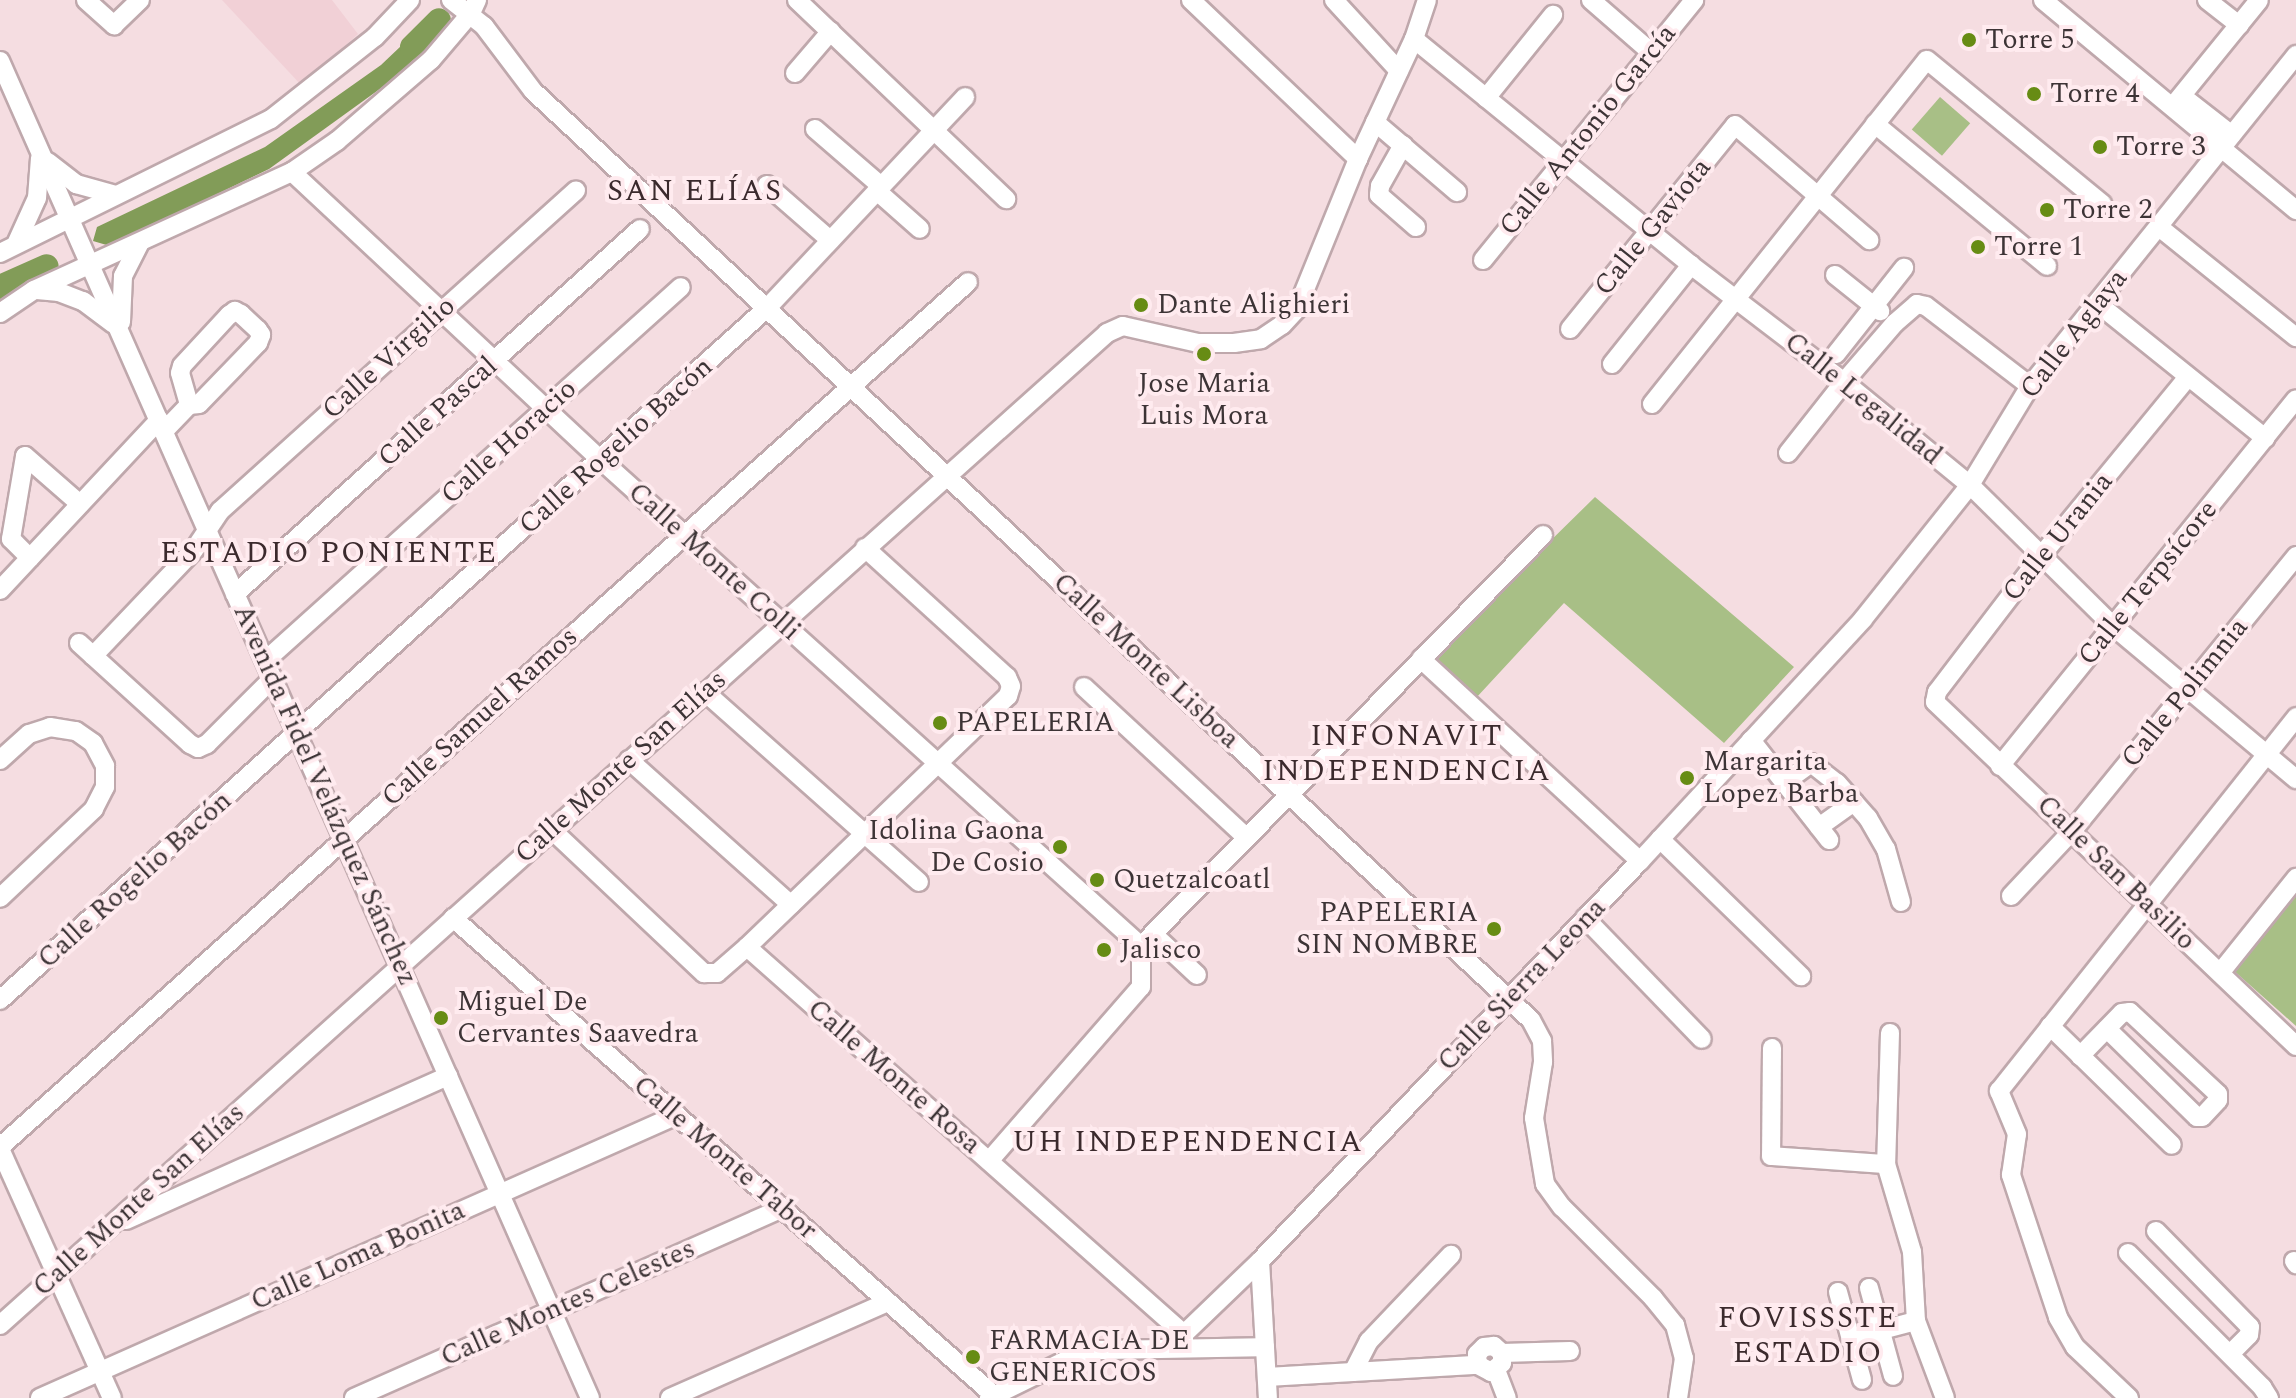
<!DOCTYPE html>
<meta charset="utf-8">
<style>
body{margin:0}
#map{position:relative;width:2296px;height:1398px;overflow:hidden;background:#f5dde1;font-family:Spectral,serif}
div>[style]{position:absolute}
[style*='--x']{left:calc(var(--x)*1px);top:calc(var(--y)*1px);width:calc(var(--w)*1px);rotate:calc(var(--a)*1deg)}
.built>*{inset:0;background:#f1d0d6}
.green>*{inset:0;background:#a8bf86;transform-origin:0 0}
.water>*{inset:0;background:#829c58}
.river>*{height:24px;margin:-12px;padding:0 12px;transform-origin:12px;border-radius:12px;background:#829c58}
.roads{filter:drop-shadow(2px 0 #bfa8ac) drop-shadow(-2px 0 #bfa8ac) drop-shadow(0 2px #bfa8ac) drop-shadow(0 -2px #bfa8ac)}
.minor>*{height:18px;margin:-9px;padding:0 9px;transform-origin:9px;border-radius:9px;background:#fff}
.dots>*{width:22px;height:22px;translate:-50% -50%;box-sizing:border-box;border:4px solid #ffebef;border-radius:50%}
span{translate:-50% -50%;white-space:nowrap;text-align:center;line-height:1.15;-webkit-text-stroke:8px #ffebef;paint-order:stroke}
.poi-label{font-size:28px;color:#3d3436}
.left{translate:0 -50%;text-align:left}
.right{translate:-100% -50%;text-align:right}
.street-label{font-size:28px;color:#3d3436}
.neighbourhood-label{font-size:30px;color:#3b2a2d;letter-spacing:2px}
</style>
<div id="map">
<div class="built">
<div style="clip-path:polygon(222px 0,332px 0,358px 34px,302px 86px)"></div>
</div>
<div class="green">
<div style="left:1940px;top:97px;width:40px;height:43px;rotate:41deg"></div>
<div style="clip-path:polygon(1595px 497px,1794px 667px,1724px 743px,1564px 603px,1476px 698px,1433px 656px)"></div>
<div style="clip-path:polygon(2296px 888px,2296px 1026px,2233px 970px)"></div>
</div>
<div class="water">
<div style="clip-path:polygon(436px 24px,435px 39px,395px 78px,269px 169px,110px 246px,93px 241px,97px 227px,265px 147px,381px 65px,421px 27px)"></div>
<div style="clip-path:polygon(29px 265px,44px 268px,35px 280px,0 300px,0 279px)"></div>
</div>
<div class="river">
<div style="--x:412;--y:47;--w:38;--a:-45"></div>
<div style="--x:0;--y:287;--w:51;--a:-24.1"></div>
</div>
<div class="roads">
<div class="minor">
<div style="--x:86;--y:0;--w:38;--a:42"></div>
<div style="--x:114;--y:25;--w:36;--a:-44"></div>
<div style="--x:451;--y:0;--w:42;--a:38.2"></div>
<div style="--x:484;--y:26;--w:81;--a:53"></div>
<div style="--x:533;--y:91;--w:1363;--a:42.95"></div>
<div style="--x:1531;--y:1020;--w:24;--a:62"></div>
<div style="--x:1542;--y:1041;--w:21;--a:87"></div>
<div style="--x:1543;--y:1062;--w:57;--a:99.1"></div>
<div style="--x:1534;--y:1118;--w:67;--a:80.5"></div>
<div style="--x:1545;--y:1184;--w:29;--a:54"></div>
<div style="--x:1562;--y:1207;--w:129;--a:45"></div>
<div style="--x:1653;--y:1298;--w:35;--a:51"></div>
<div style="--x:1675;--y:1325;--w:34;--a:75"></div>
<div style="--x:1684;--y:1358;--w:40;--a:98.5"></div>
<div style="--x:797;--y:0;--w:289;--a:43.6"></div>
<div style="--x:1191;--y:0;--w:231;--a:43.6"></div>
<div style="--x:1334;--y:0;--w:96;--a:47.5"></div>
<div style="--x:1591;--y:0;--w:81;--a:41"></div>
<div style="--x:2043;--y:0;--w:329;--a:39.7"></div>
<div style="--x:2207;--y:0;--w:41;--a:38"></div>
<div style="--x:1414;--y:39;--w:357;--a:39.2"></div>
<div style="--x:1691;--y:265;--w:193;--a:37.4"></div>
<div style="--x:1844;--y:382;--w:163;--a:39.3"></div>
<div style="--x:1970;--y:485;--w:201;--a:44.6"></div>
<div style="--x:2113;--y:626;--w:239;--a:39.9"></div>
<div style="--x:0;--y:61;--w:1461;--a:66.19"></div>
<div style="--x:795;--y:73;--w:55;--a:-49.4"></div>
<div style="--x:2182;--y:96;--w:63;--a:38"></div>
<div style="--x:1486;--y:98;--w:107;--a:-51.1"></div>
<div style="--x:2173;--y:106;--w:136;--a:-50.9"></div>
<div style="--x:1375;--y:122;--w:108;--a:40.5"></div>
<div style="--x:1875;--y:124;--w:223;--a:39.5"></div>
<div style="--x:815;--y:129;--w:87;--a:40.8"></div>
<div style="--x:1403;--y:145;--w:47;--a:119.3"></div>
<div style="--x:1380;--y:186;--w:9;--a:96"></div>
<div style="--x:1379;--y:195;--w:49;--a:40.9"></div>
<div style="--x:48;--y:162;--w:36;--a:38"></div>
<div style="--x:76;--y:184;--w:41;--a:15.4"></div>
<div style="--x:292;--y:172;--w:422;--a:43"></div>
<div style="--x:601;--y:460;--w:726;--a:41.99"></div>
<div style="--x:767;--y:185;--w:84;--a:41.1"></div>
<div style="--x:877;--y:191;--w:57;--a:41.5"></div>
<div style="--x:2159;--y:227;--w:176;--a:38.8"></div>
<div style="--x:17;--y:242;--w:48;--a:-65.6"></div>
<div style="--x:37;--y:198;--w:40;--a:-85.7"></div>
<div style="--x:0;--y:253;--w:302;--a:-26.3"></div>
<div style="--x:271;--y:119;--w:132;--a:-38.3"></div>
<div style="--x:375;--y:37;--w:51;--a:-46.6"></div>
<div style="--x:1483;--y:260;--w:335;--a:-50.9"></div>
<div style="--x:1835;--y:275;--w:58;--a:38.7"></div>
<div style="--x:37;--y:290;--w:22;--a:5"></div>
<div style="--x:59;--y:292;--w:26;--a:21"></div>
<div style="--x:83;--y:301;--w:38;--a:37"></div>
<div style="--x:2097;--y:303;--w:216;--a:38.8"></div>
<div style="--x:0;--y:313;--w:41;--a:-34.1"></div>
<div style="--x:34;--y:290;--w:284;--a:-24.6"></div>
<div style="--x:292;--y:172;--w:55;--a:-34.6"></div>
<div style="--x:337;--y:141;--w:124;--a:-40.8"></div>
<div style="--x:431;--y:60;--w:62;--a:-49.6"></div>
<div style="--x:471;--y:13;--w:14;--a:-65"></div>
<div style="--x:121;--y:322;--w:46;--a:-87.5"></div>
<div style="--x:123;--y:276;--w:37;--a:-63"></div>
<div style="--x:1570;--y:329;--w:262;--a:-51"></div>
<div style="--x:1735;--y:125;--w:177;--a:40.6"></div>
<div style="--x:1836;--y:354;--w:110;--a:-51.7"></div>
<div style="--x:1612;--y:364;--w:127;--a:-51.4"></div>
<div style="--x:2188;--y:377;--w:232;--a:129.4"></div>
<div style="--x:2041;--y:556;--w:171;--a:127.4"></div>
<div style="--x:1937;--y:692;--w:10;--a:101"></div>
<div style="--x:1935;--y:702;--w:499;--a:43.6"></div>
<div style="--x:1652;--y:404;--w:440;--a:-51.4"></div>
<div style="--x:1927;--y:60;--w:227;--a:39.4"></div>
<div style="--x:164;--y:431;--w:36;--a:-46"></div>
<div style="--x:189;--y:405;--w:10;--a:-6"></div>
<div style="--x:199;--y:404;--w:85;--a:-46"></div>
<div style="--x:258;--y:343;--w:9;--a:-69"></div>
<div style="--x:261;--y:335;--w:6;--a:-121"></div>
<div style="--x:258;--y:330;--w:23;--a:-137"></div>
<div style="--x:241;--y:314;--w:7;--a:-153"></div>
<div style="--x:235;--y:311;--w:7;--a:146"></div>
<div style="--x:229;--y:315;--w:69;--a:132.7"></div>
<div style="--x:182;--y:366;--w:7;--a:106"></div>
<div style="--x:180;--y:373;--w:33;--a:74"></div>
<div style="--x:1788;--y:453;--w:90;--a:-51.7"></div>
<div style="--x:1844;--y:382;--w:78;--a:-49.2"></div>
<div style="--x:1895;--y:323;--w:29;--a:-41"></div>
<div style="--x:1917;--y:304;--w:9;--a:13"></div>
<div style="--x:1926;--y:306;--w:131;--a:37.6"></div>
<div style="--x:30;--y:558;--w:27;--a:-135"></div>
<div style="--x:11;--y:539;--w:84;--a:-80.4"></div>
<div style="--x:25;--y:456;--w:73;--a:41.1"></div>
<div style="--x:0;--y:590;--w:233;--a:-46.9"></div>
<div style="--x:235;--y:594;--w:545;--a:-42.03"></div>
<div style="--x:79;--y:643;--w:150;--a:42.3"></div>
<div style="--x:190;--y:744;--w:9;--a:27"></div>
<div style="--x:198;--y:748;--w:10;--a:-24"></div>
<div style="--x:207;--y:744;--w:93;--a:-45"></div>
<div style="--x:93;--y:656;--w:146;--a:-46.4"></div>
<div style="--x:194;--y:550;--w:47;--a:-56.3"></div>
<div style="--x:220;--y:511;--w:479;--a:-42"></div>
<div style="--x:1421;--y:659;--w:298;--a:42.7"></div>
<div style="--x:265;--y:661;--w:559;--a:-41.96"></div>
<div style="--x:1084;--y:687;--w:221;--a:42.8"></div>
<div style="--x:705;--y:692;--w:286;--a:41.6"></div>
<div style="--x:1751;--y:740;--w:127;--a:52"></div>
<div style="--x:0;--y:760;--w:39;--a:-42"></div>
<div style="--x:29;--y:734;--w:22;--a:-18"></div>
<div style="--x:50;--y:727;--w:26;--a:9"></div>
<div style="--x:76;--y:731;--w:21;--a:35"></div>
<div style="--x:93;--y:743;--w:26;--a:62"></div>
<div style="--x:105;--y:766;--w:21;--a:90"></div>
<div style="--x:105;--y:787;--w:25;--a:117"></div>
<div style="--x:94;--y:809;--w:129;--a:136.6"></div>
<div style="--x:629;--y:760;--w:217;--a:41.8"></div>
<div style="--x:2000;--y:766;--w:471;--a:-51.1"></div>
<div style="--x:1785;--y:782;--w:32;--a:-36"></div>
<div style="--x:1811;--y:763;--w:33;--a:38"></div>
<div style="--x:1837;--y:783;--w:47;--a:48.5"></div>
<div style="--x:1868;--y:818;--w:36;--a:60"></div>
<div style="--x:1886;--y:849;--w:55;--a:74.2"></div>
<div style="--x:1819;--y:827;--w:43;--a:-35.5"></div>
<div style="--x:552;--y:830;--w:209;--a:43.3"></div>
<div style="--x:704;--y:973;--w:13;--a:0"></div>
<div style="--x:717;--y:973;--w:40;--a:-41"></div>
<div style="--x:747;--y:947;--w:362;--a:-43.9"></div>
<div style="--x:1008;--y:696;--w:10;--a:-73"></div>
<div style="--x:1011;--y:686;--w:10;--a:-114"></div>
<div style="--x:1007;--y:677;--w:192;--a:-137.7"></div>
<div style="--x:1660;--y:839;--w:197;--a:44.2"></div>
<div style="--x:2011;--y:896;--w:89;--a:-46.8"></div>
<div style="--x:2072;--y:831;--w:355;--a:-50.8"></div>
<div style="--x:453;--y:918;--w:725;--a:41.42"></div>
<div style="--x:1585;--y:918;--w:168;--a:46"></div>
<div style="--x:1153;--y:934;--w:60;--a:43"></div>
<div style="--x:747;--y:947;--w:584;--a:41.53"></div>
<div style="--x:2220;--y:973;--w:122;--a:-51.3"></div>
<div style="--x:0;--y:1000;--w:1034;--a:-42.06"></div>
<div style="--x:768;--y:307;--w:288;--a:-46.8"></div>
<div style="--x:2050;--y:1026;--w:170;--a:44.3"></div>
<div style="--x:1890;--y:1033;--w:131;--a:91.7"></div>
<div style="--x:1886;--y:1164;--w:92;--a:73.5"></div>
<div style="--x:1912;--y:1252;--w:69;--a:86.7"></div>
<div style="--x:1916;--y:1321;--w:82;--a:69.4"></div>
<div style="--x:1772;--y:1048;--w:108;--a:90.5"></div>
<div style="--x:1771;--y:1156;--w:115;--a:4"></div>
<div style="--x:2080;--y:1056;--w:60;--a:-45.7"></div>
<div style="--x:2122;--y:1013;--w:8;--a:-7"></div>
<div style="--x:2130;--y:1012;--w:120;--a:43"></div>
<div style="--x:2218;--y:1094;--w:6;--a:90"></div>
<div style="--x:2218;--y:1100;--w:23;--a:133"></div>
<div style="--x:2202;--y:1117;--w:5;--a:180"></div>
<div style="--x:2197;--y:1117;--w:126;--a:-135.6"></div>
<div style="--x:0;--y:1147;--w:1298;--a:-41.78"></div>
<div style="--x:0;--y:1149;--w:273;--a:65.8"></div>
<div style="--x:989;--y:1161;--w:231;--a:-48.9"></div>
<div style="--x:1141;--y:987;--w:41;--a:-90"></div>
<div style="--x:1141;--y:946;--w:575;--a:-45.63"></div>
<div style="--x:126;--y:1220;--w:353;--a:-24.1"></div>
<div style="--x:2156;--y:1231;--w:134;--a:45.6"></div>
<div style="--x:2250;--y:1327;--w:8;--a:97"></div>
<div style="--x:2249;--y:1335;--w:27;--a:135"></div>
<div style="--x:2128;--y:1253;--w:190;--a:45"></div>
<div style="--x:2262;--y:1387;--w:13;--a:58"></div>
<div style="--x:1260;--y:1261;--w:137;--a:86.7"></div>
<div style="--x:2294;--y:1261;--w:4;--a:56"></div>
<div style="--x:1869;--y:1288;--w:91;--a:74.7"></div>
<div style="--x:1838;--y:1292;--w:91;--a:74.7"></div>
<div style="--x:0;--y:1325;--w:1486;--a:-41.86"></div>
<div style="--x:1107;--y:333;--w:17;--a:-24"></div>
<div style="--x:1123;--y:326;--w:77;--a:12.8"></div>
<div style="--x:1198;--y:343;--w:36;--a:0"></div>
<div style="--x:1234;--y:343;--w:27;--a:-8"></div>
<div style="--x:1261;--y:339;--w:25;--a:-34"></div>
<div style="--x:1282;--y:325;--w:22;--a:-47"></div>
<div style="--x:1297;--y:309;--w:162;--a:-67.9"></div>
<div style="--x:1358;--y:159;--w:132;--a:-65"></div>
<div style="--x:1414;--y:39;--w:41;--a:-71.6"></div>
<div style="--x:1851;--y:1338;--w:67;--a:-14.7"></div>
<div style="--x:1184;--y:1348;--w:14;--a:-90"></div>
<div style="--x:1184;--y:1334;--w:105;--a:-43.8"></div>
<div style="--x:1260;--y:1261;--w:552;--a:-46.47"></div>
<div style="--x:1640;--y:861;--w:329;--a:-47.3"></div>
<div style="--x:1863;--y:619;--w:171;--a:-51.4"></div>
<div style="--x:1970;--y:485;--w:116;--a:-58.8"></div>
<div style="--x:2030;--y:386;--w:425;--a:-51.2"></div>
<div style="--x:1502;--y:1353;--w:68;--a:-1.7"></div>
<div style="--x:1496;--y:1370;--w:30;--a:69"></div>
<div style="--x:1353;--y:1372;--w:35;--a:-63"></div>
<div style="--x:1369;--y:1341;--w:119;--a:-46.4"></div>
<div style="--x:1267;--y:1377;--w:211;--a:-3.3"></div>
<div style="--x:1478;--y:1365;--w:15;--a:28"></div>
<div style="--x:1491;--y:1372;--w:14;--a:-39"></div>
<div style="--x:1502;--y:1363;--w:10;--a:-90"></div>
<div style="--x:1502;--y:1353;--w:11;--a:-139"></div>
<div style="--x:1494;--y:1346;--w:10;--a:174"></div>
<div style="--x:1484;--y:1347;--w:10;--a:135"></div>
<div style="--x:1477;--y:1354;--w:11;--a:85"></div>
<div style="--x:40;--y:1398;--w:697;--a:-23.95"></div>
<div style="--x:354;--y:1398;--w:468;--a:-23.9"></div>
<div style="--x:670;--y:1398;--w:238;--a:-23.8"></div>
<div style="--x:989;--y:1398;--w:102;--a:-26.1"></div>
<div style="--x:1081;--y:1353;--w:17;--a:-10"></div>
<div style="--x:1098;--y:1350;--w:167;--a:-1"></div>
<div style="--x:2129;--y:1398;--w:74;--a:-136.6"></div>
<div style="--x:2075;--y:1347;--w:34;--a:-120"></div>
<div style="--x:2058;--y:1317;--w:150;--a:-108.3"></div>
<div style="--x:2011;--y:1175;--w:41;--a:-81.7"></div>
<div style="--x:2017;--y:1134;--w:47;--a:-112.7"></div>
<div style="--x:1999;--y:1091;--w:478;--a:-51.5"></div>
</div>
</div>
<div class="dots">
<div style="left:1969px;top:40px;background:#678c14"></div>
<div style="left:2034px;top:94px;background:#678c14"></div>
<div style="left:2100px;top:147px;background:#678c14"></div>
<div style="left:2047px;top:210px;background:#678c14"></div>
<div style="left:1978px;top:247px;background:#678c14"></div>
<div style="left:1141px;top:305px;background:#678c14"></div>
<div style="left:1204px;top:354px;background:#678c14"></div>
<div style="left:940px;top:723px;background:#678c14"></div>
<div style="left:1687px;top:778px;background:#678c14"></div>
<div style="left:1060px;top:847px;background:#678c14"></div>
<div style="left:1097px;top:880px;background:#678c14"></div>
<div style="left:1494px;top:929px;background:#678c14"></div>
<div style="left:1104px;top:950px;background:#678c14"></div>
<div style="left:441px;top:1018px;background:#678c14"></div>
<div style="left:973px;top:1357px;background:#678c14"></div>
</div>
<div class="poi-label">
<span class="left" style="left:1985px;top:40px">Torre 5</span>
<span class="left" style="left:2050px;top:94px">Torre 4</span>
<span class="left" style="left:2116px;top:147px">Torre 3</span>
<span class="left" style="left:2063px;top:210px">Torre 2</span>
<span class="left" style="left:1994px;top:247px">Torre 1</span>
<span class="left" style="left:1157px;top:305px">Dante Alighieri</span>
<span style="left:1204px;top:400px">Jose Maria<br>Luis Mora</span>
<span class="left" style="left:956px;top:723px">PAPELERIA</span>
<span class="left" style="left:1703px;top:778px">Margarita<br>Lopez Barba</span>
<span class="right" style="left:1044px;top:847px">Idolina Gaona<br>De Cosio</span>
<span class="left" style="left:1113px;top:880px">Quetzalcoatl</span>
<span class="right" style="left:1478px;top:929px">PAPELERIA<br>SIN NOMBRE</span>
<span class="left" style="left:1120px;top:950px">Jalisco</span>
<span class="left" style="left:457px;top:1018px">Miguel De<br>Cervantes Saavedra</span>
<span class="left" style="left:989px;top:1357px">FARMACIA DE<br>GENERICOS</span>
</div>
<div class="street-label">
<span style="left:1588px;top:130px;rotate:-51deg">Calle Antonio García</span>
<span style="left:1653px;top:227px;rotate:-51deg">Calle Gaviota</span>
<span style="left:2074px;top:334px;rotate:-52deg">Calle Aglaya</span>
<span style="left:389px;top:358px;rotate:-42deg">Calle Virgilio</span>
<span style="left:1863px;top:399px;rotate:39deg">Calle Legalidad</span>
<span style="left:438px;top:412px;rotate:-42deg">Calle Pascal</span>
<span style="left:509px;top:442px;rotate:-42deg">Calle Horacio</span>
<span style="left:616px;top:446px;rotate:-42deg">Calle Rogelio Bacón</span>
<span style="left:2058px;top:537px;rotate:-51deg">Calle Urania</span>
<span style="left:714px;top:562px;rotate:42deg">Calle Monte Colli</span>
<span style="left:2148px;top:583px;rotate:-51deg">Calle Terpsícore</span>
<span style="left:1146px;top:661px;rotate:43deg">Calle Monte Lisboa</span>
<span style="left:2185px;top:693px;rotate:-51deg">Calle Polimnia</span>
<span style="left:480px;top:717px;rotate:-42deg">Calle Samuel Ramos</span>
<span style="left:621px;top:767px;rotate:-42deg">Calle Monte San Elías</span>
<span style="left:325px;top:795px;rotate:66deg">Avenida Fidel Velázquez Sánchez</span>
<span style="left:2116px;top:873px;rotate:44deg">Calle San Basilio</span>
<span style="left:135px;top:880px;rotate:-42deg">Calle Rogelio Bacón</span>
<span style="left:1522px;top:985px;rotate:-46deg">Calle Sierra Leona</span>
<span style="left:894px;top:1077px;rotate:41deg">Calle Monte Rosa</span>
<span style="left:725px;top:1158px;rotate:41deg">Calle Monte Tabor</span>
<span style="left:139px;top:1200px;rotate:-42deg">Calle Monte San Elías</span>
<span style="left:358px;top:1256px;rotate:-24deg">Calle Loma Bonita</span>
<span style="left:568px;top:1303px;rotate:-24deg">Calle Montes Celestes</span>
</div>
<div class="neighbourhood-label">
<span style="left:695px;top:191px">SAN ELÍAS</span>
<span style="left:329px;top:553px">ESTADIO PONIENTE</span>
<span style="left:1407px;top:753px">INFONAVIT<br>INDEPENDENCIA</span>
<span style="left:1188px;top:1142px">UH INDEPENDENCIA</span>
<span style="left:1808px;top:1335px">FOVISSSTE<br>ESTADIO</span>
</div>
</div>
